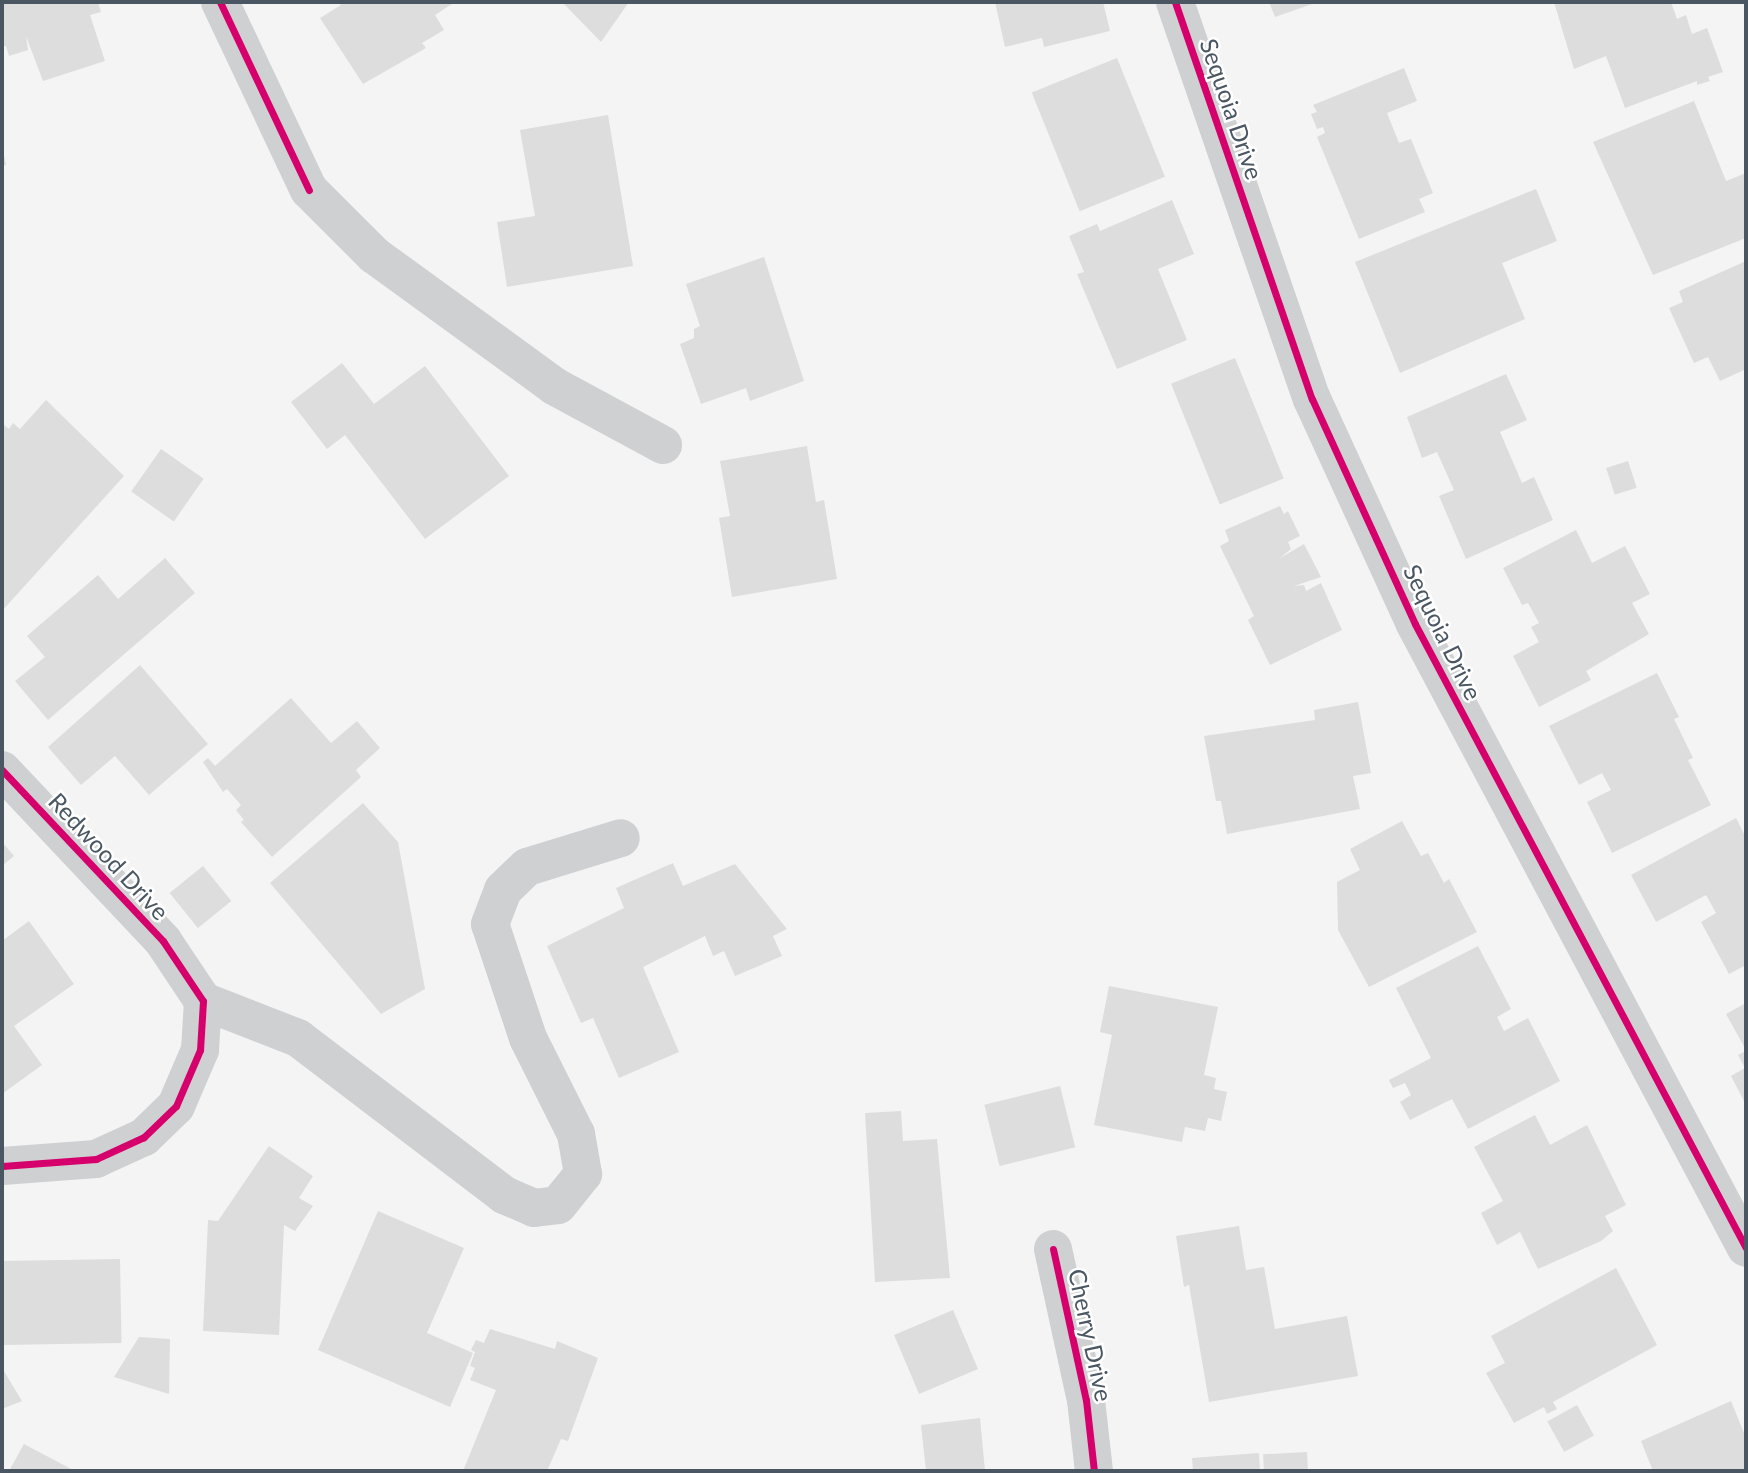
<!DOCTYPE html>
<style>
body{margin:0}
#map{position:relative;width:1748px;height:1473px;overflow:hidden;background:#f4f4f4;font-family:Lato,sans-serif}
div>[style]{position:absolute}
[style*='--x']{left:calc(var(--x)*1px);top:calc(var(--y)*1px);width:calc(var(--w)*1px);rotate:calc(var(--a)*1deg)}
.building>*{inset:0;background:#ddddde;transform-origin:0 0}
.minor>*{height:38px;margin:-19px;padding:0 19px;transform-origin:19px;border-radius:19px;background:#ced0d2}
.cycleway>*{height:7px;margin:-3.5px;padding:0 3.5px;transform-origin:3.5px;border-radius:3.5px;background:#d6006c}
span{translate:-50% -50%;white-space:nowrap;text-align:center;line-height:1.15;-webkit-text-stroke:5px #fff;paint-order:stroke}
.street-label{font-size:24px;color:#4a5661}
.frame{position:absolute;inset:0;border:4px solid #4a5661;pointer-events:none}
</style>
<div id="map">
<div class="building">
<div style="clip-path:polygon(2px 2px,98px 2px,101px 12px,90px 15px,105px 61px,43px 81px,26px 36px,28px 50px,9px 56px,6px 46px,2px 47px)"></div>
<div style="clip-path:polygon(338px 2px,455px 2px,435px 15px,444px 30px,422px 43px,426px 48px,363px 84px,320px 18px,341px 5px)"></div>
<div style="clip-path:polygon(562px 2px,629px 2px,601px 42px)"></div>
<div style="clip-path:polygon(995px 2px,1103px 2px,1110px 31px,1044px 47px,1042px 38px,1005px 47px)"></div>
<div style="clip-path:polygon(1269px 2px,1318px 2px,1275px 17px)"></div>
<div style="clip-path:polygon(1554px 2px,1671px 2px,1677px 19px,1686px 15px,1692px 34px,1707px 28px,1723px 72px,1708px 77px,1710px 81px,1697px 85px,1697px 81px,1625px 108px,1606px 56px,1574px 69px)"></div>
<div style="left:1117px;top:58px;width:128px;height:92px;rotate:68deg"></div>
<div style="clip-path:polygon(1404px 68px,1417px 101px,1387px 113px,1399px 143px,1411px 139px,1433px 193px,1419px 199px,1425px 212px,1359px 239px,1317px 137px,1325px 133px,1323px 127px,1317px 129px,1311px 114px,1317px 112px,1313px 105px)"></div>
<div style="clip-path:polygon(1694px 101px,1726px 181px,1746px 173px,1746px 238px,1653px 275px,1593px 142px)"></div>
<div style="clip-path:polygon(608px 115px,633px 266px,507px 287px,497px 222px,535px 216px,520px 130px)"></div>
<div style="clip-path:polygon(2px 145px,6px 165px,2px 165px)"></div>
<div style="clip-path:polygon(1536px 189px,1557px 241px,1502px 263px,1525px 319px,1400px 373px,1355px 262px)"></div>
<div style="clip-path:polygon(1172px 200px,1194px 254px,1158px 269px,1187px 340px,1117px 369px,1077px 274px,1084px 272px,1069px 236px,1097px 224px,1100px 231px)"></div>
<div style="clip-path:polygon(764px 257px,804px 381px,750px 401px,746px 388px,701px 404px,680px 344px,694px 338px,694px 329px,700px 326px,686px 284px)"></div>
<div style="clip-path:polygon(1746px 261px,1746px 369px,1720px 381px,1708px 357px,1694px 363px,1669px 308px,1683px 302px,1679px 291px)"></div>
<div style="left:1235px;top:358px;width:130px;height:69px;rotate:68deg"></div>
<div style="clip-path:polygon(342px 363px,374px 404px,425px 366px,509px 476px,425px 539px,345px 435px,327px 449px,291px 402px)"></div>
<div style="clip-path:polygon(1506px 374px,1527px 420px,1500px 432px,1522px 483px,1534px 477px,1553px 520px,1466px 559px,1439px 496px,1454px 490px,1437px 452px,1422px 458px,1407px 417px)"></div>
<div style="clip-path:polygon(46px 400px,124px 476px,2px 611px,2px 423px,9px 429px,13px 423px,20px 429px)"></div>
<div style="clip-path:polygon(807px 446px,816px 502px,824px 500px,837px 579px,732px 597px,719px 518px,730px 516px,720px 461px)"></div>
<div style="left:161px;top:449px;width:52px;height:52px;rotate:35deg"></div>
<div style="left:1628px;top:461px;width:28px;height:23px;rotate:72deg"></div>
<div style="clip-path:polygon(1280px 506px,1284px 514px,1288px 511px,1300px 536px,1288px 542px,1291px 549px,1280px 558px,1304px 544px,1321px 577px,1294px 586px,1304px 585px,1306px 591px,1321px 583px,1342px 630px,1270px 665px,1248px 620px,1254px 616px,1220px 546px,1229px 541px,1225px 530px)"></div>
<div style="clip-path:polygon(1576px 530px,1592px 563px,1625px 546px,1650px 594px,1632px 603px,1649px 634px,1586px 671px,1591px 680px,1539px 707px,1513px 656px,1539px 642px,1531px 627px,1539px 623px,1528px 603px,1522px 605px,1503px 568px)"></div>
<div style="clip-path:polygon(165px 558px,195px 593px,48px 720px,15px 681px,45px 657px,27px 636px,98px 575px,118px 599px)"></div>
<div style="clip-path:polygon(140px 665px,208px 744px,149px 795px,115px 756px,81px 785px,48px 747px)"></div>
<div style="clip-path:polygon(1657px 673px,1679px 717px,1674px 719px,1693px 758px,1688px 760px,1711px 805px,1612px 853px,1587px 802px,1611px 790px,1602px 773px,1579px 785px,1549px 726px)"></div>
<div style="clip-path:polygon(291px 698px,331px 743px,357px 721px,380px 748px,356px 770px,361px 777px,272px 857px,241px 822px,244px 820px,236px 810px,241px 805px,227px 789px,223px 792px,203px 762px,208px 758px,215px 766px)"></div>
<div style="clip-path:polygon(1358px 702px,1371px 773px,1353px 776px,1360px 809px,1227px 834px,1221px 801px,1216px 801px,1204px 736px,1315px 720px,1314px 710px)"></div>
<div style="clip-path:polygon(363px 803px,398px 842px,425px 989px,381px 1014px,270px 883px)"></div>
<div style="clip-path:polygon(1736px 818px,1746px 838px,1746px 965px,1729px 974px,1701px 922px,1716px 913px,1706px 895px,1656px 922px,1631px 875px)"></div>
<div style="clip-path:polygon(1402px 821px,1421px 856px,1428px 853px,1444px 883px,1449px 879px,1477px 932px,1369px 987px,1338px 930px,1337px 882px,1360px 870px,1350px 849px)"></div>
<div style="clip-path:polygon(2px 842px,14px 856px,2px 866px)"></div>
<div style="clip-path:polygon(673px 863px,683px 886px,735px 864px,787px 929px,773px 936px,782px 956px,735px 976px,724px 951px,713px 956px,705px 936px,643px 967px,679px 1052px,619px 1078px,593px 1018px,581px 1023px,547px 946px,624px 908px,616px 888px)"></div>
<div style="left:203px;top:866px;width:45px;height:43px;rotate:51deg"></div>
<div style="clip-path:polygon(29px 921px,74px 984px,14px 1026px,42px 1065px,2px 1094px,2px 941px)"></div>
<div style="clip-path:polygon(1478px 946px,1511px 1009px,1497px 1017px,1504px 1031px,1528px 1018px,1560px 1081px,1468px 1129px,1452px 1099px,1410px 1120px,1400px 1102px,1411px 1095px,1405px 1083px,1393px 1088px,1389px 1080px,1431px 1058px,1396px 988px)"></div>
<div style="clip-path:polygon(1109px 986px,1218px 1007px,1204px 1075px,1216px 1078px,1214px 1089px,1227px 1092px,1221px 1121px,1208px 1118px,1205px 1131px,1185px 1127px,1182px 1142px,1094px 1125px,1112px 1035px,1100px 1032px)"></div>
<div style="clip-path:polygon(1746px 1003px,1746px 1050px,1726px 1014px)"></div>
<div style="clip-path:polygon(1746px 1051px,1746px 1105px,1731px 1076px,1745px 1068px,1738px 1055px)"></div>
<div style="left:1060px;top:1086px;width:63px;height:78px;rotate:76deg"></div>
<div style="clip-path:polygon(901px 1111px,903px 1141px,937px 1139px,950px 1278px,875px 1282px,865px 1113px)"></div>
<div style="clip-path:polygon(1535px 1115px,1550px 1145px,1587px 1125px,1626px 1205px,1605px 1216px,1613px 1231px,1601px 1241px,1538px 1269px,1520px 1232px,1497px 1245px,1481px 1213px,1503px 1201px,1474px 1147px)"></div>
<div style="clip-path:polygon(269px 1146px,313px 1176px,299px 1198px,313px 1206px,295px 1231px,284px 1225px,279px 1335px,203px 1331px,208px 1220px,218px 1221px)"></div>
<div style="clip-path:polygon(378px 1211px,464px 1248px,427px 1333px,473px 1353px,450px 1407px,318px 1350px)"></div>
<div style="clip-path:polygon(1239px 1226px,1246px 1270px,1264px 1267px,1275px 1329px,1347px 1316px,1358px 1376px,1209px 1402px,1189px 1285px,1184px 1287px,1176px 1236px)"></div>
<div style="left:120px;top:1259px;width:84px;height:118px;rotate:89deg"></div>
<div style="clip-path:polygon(1616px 1268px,1657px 1345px,1553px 1402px,1557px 1409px,1547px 1414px,1544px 1407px,1514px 1423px,1486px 1373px,1505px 1363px,1491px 1336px)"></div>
<div style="left:953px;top:1310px;width:64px;height:64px;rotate:67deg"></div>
<div style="clip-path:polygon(490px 1329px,555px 1349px,557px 1341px,598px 1358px,568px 1441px,561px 1439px,547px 1471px,463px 1471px,496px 1390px,470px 1380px,475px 1368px,470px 1366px,475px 1352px,471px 1350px,476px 1340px,484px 1343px)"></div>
<div style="clip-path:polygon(139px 1337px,170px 1339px,169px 1394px,114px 1377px)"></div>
<div style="clip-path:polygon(2px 1368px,22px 1401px,2px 1409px)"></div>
<div style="clip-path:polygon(1731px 1401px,1746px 1438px,1746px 1471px,1653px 1471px,1641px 1441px)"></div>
<div style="left:1577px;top:1405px;width:35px;height:34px;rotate:61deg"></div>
<div style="clip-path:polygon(980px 1418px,985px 1471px,926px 1471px,921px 1425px)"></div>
<div style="clip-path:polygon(24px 1444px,75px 1471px,9px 1471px)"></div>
<div style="left:1307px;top:1452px;width:19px;height:44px;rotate:87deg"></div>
<div style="clip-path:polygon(1259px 1453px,1260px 1471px,1193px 1471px,1192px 1458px)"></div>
</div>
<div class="minor">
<div style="--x:220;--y:2;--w:208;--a:64.7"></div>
<div style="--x:309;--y:190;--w:92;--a:45"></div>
<div style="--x:374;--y:255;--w:223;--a:36"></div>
<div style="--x:554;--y:386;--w:124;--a:28.4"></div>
<div style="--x:1175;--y:2;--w:420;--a:71"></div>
<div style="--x:1312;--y:399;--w:247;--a:65.4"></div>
<div style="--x:1415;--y:624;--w:706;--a:62.06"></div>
<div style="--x:2;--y:770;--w:235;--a:46.7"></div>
<div style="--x:163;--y:941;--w:72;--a:56.3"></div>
<div style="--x:203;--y:1001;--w:49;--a:93.5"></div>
<div style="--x:200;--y:1050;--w:61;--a:113.2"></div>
<div style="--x:176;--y:1106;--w:45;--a:135.9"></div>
<div style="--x:144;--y:1137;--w:53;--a:155.4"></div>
<div style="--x:96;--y:1159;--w:94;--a:175.7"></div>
<div style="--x:203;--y:1001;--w:102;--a:21.3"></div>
<div style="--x:298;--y:1038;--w:259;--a:37.3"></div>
<div style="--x:504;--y:1195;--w:33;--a:23"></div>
<div style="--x:534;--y:1208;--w:24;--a:-7"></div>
<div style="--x:558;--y:1205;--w:40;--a:-51"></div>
<div style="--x:583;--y:1174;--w:41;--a:-99.9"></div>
<div style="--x:576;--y:1134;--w:107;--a:-116.6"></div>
<div style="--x:528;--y:1038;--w:120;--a:-108.4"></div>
<div style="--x:490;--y:924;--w:36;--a:-69"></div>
<div style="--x:503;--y:890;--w:33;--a:-44"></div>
<div style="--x:527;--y:867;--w:98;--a:-17.1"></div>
<div style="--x:1053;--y:1249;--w:155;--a:77.7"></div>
<div style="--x:1086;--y:1400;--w:71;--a:83.6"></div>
</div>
<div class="cycleway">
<div style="--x:220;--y:2;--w:208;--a:64.7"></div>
<div style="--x:1175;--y:2;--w:420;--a:71"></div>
<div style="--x:1312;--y:399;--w:247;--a:65.4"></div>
<div style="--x:1415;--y:624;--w:706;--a:62.06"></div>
<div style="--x:2;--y:770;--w:235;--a:46.7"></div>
<div style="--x:163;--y:941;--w:72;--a:56.3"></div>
<div style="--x:203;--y:1001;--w:49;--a:93.5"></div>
<div style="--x:200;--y:1050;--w:61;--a:113.2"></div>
<div style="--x:176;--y:1106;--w:45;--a:135.9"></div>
<div style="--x:144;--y:1137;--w:53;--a:155.4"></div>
<div style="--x:96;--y:1159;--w:94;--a:175.7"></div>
<div style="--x:1053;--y:1249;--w:155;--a:77.7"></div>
<div style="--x:1086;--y:1400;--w:71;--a:83.6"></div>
</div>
<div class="street-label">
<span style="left:1232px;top:109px;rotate:71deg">Sequoia Drive</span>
<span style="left:1443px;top:632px;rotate:64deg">Sequoia Drive</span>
<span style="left:109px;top:856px;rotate:47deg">Redwood Drive</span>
<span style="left:1091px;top:1335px;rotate:78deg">Cherry Drive</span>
</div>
<div class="frame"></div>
</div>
